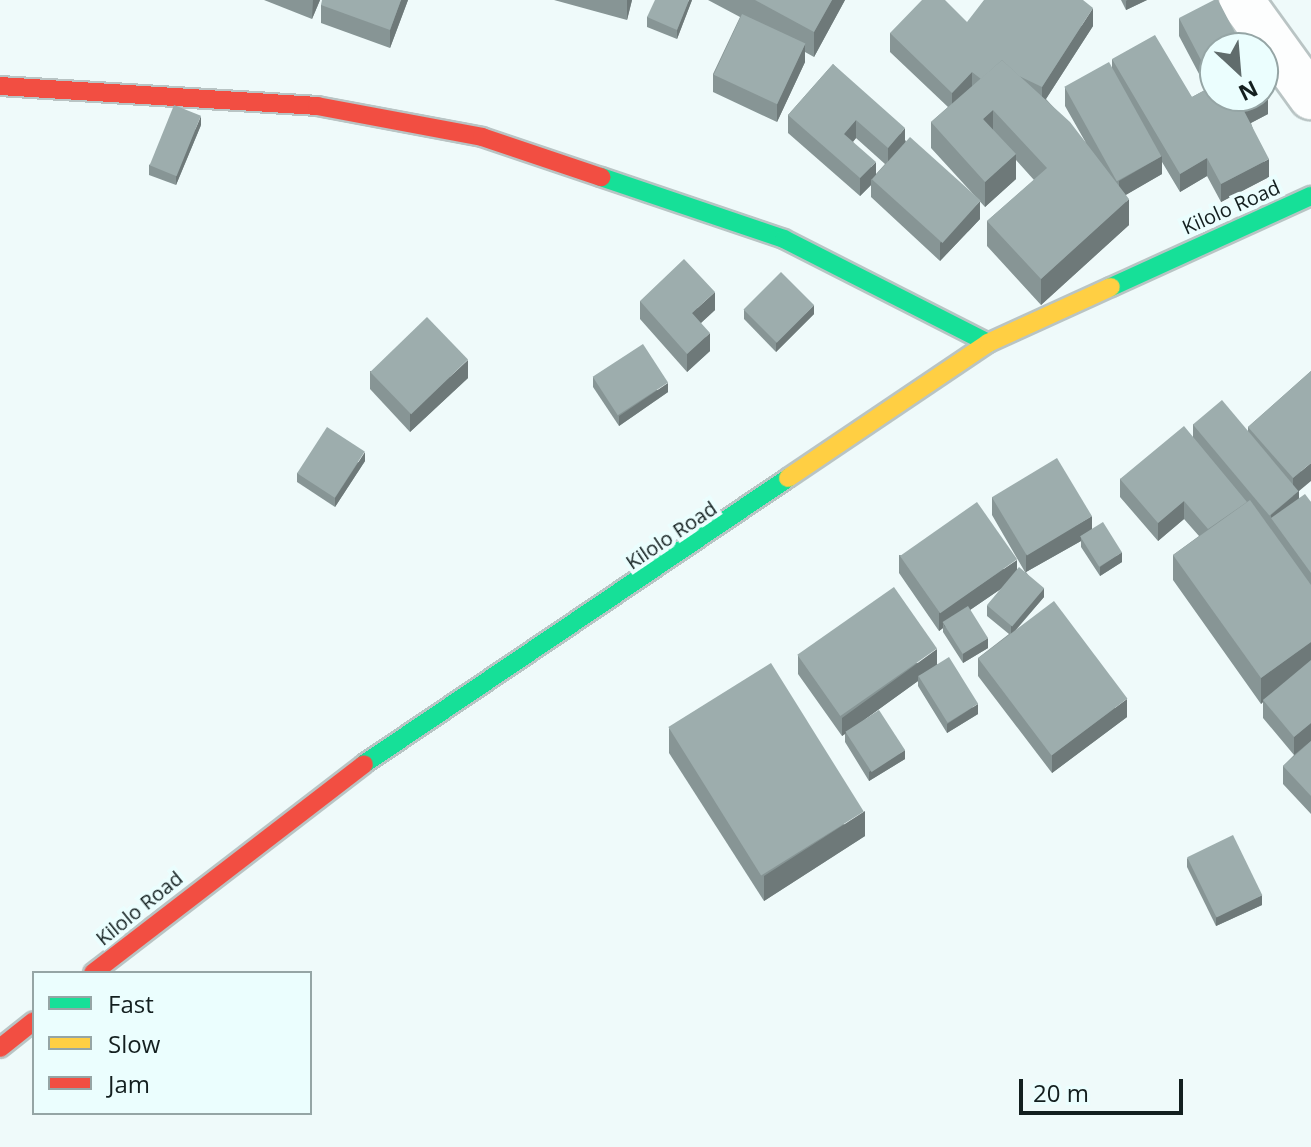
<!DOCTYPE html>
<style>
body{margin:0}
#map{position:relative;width:1311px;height:1147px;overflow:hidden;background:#effafa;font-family:"Open Sans",sans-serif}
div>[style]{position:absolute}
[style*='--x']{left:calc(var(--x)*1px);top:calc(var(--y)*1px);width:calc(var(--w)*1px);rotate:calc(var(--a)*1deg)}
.roads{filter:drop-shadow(2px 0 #b9c4c4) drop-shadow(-2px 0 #b9c4c4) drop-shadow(0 2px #b9c4c4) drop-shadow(0 -2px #b9c4c4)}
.street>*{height:44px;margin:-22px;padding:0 22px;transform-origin:22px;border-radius:22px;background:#fdfefe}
.fast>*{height:18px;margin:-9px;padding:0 9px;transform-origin:9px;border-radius:9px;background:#16e098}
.slow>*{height:18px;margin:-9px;padding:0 9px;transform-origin:9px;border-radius:9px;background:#ffcf43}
.jam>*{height:18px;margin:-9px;padding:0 9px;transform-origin:9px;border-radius:9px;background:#f24e42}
.wall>*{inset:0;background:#879595}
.shaded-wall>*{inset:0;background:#6e7979}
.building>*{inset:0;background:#9dadad;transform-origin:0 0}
span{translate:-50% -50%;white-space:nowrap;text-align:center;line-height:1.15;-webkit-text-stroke:8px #ebfefe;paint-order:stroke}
.street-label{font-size:20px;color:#131f1f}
.legend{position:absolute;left:32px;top:971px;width:280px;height:144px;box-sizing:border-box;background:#ebfefe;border:2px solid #95a5a5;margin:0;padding:10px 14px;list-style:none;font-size:24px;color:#131f1f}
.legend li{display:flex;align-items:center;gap:16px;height:40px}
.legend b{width:40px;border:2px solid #95a5a5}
.north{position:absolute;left:1199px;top:32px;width:80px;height:80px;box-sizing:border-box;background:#ebfefe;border:2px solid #95a5a5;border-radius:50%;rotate:154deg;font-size:22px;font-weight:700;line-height:32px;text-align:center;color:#131f1f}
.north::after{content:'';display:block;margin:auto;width:28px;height:36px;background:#606c6c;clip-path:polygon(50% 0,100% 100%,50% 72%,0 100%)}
.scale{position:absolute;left:1019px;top:1079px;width:164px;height:36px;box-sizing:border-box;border:4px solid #131f1f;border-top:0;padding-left:10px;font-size:24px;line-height:28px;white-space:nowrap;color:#131f1f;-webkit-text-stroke:6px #ebfefe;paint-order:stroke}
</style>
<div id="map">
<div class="roads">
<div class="street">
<div style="--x:1241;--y:0;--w:120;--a:54.2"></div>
</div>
<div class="fast">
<div style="--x:601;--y:177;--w:193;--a:18.7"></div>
<div style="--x:784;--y:239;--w:229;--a:27"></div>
<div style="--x:1111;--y:287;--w:220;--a:-24.5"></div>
<div style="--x:364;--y:764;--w:511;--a:-34"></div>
</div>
<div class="slow">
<div style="--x:788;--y:478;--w:241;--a:-34"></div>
<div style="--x:988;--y:343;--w:135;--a:-24.5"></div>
</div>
<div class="jam">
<div style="--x:0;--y:86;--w:318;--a:3.6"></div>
<div style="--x:317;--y:106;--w:168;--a:10.6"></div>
<div style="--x:482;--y:137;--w:126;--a:18.6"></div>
<div style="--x:93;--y:973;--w:342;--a:-37.6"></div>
<div style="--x:0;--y:1048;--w:43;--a:-38.5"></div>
</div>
</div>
<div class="wall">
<div style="clip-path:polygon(264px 0,320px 0,312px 19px)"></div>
<div style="clip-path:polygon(408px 0,390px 48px,321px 23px,321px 5px)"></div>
<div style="clip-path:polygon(554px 0,632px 0,627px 20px)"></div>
<div style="clip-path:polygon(692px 0,677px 39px,647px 27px,647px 17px)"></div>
<div style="clip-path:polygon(708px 0,845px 0,814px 57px,805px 52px,805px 62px,777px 122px,713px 92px,713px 74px,740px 17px)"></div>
<div style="clip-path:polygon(1121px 0,1147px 0,1126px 10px)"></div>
<div style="clip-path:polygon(1179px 18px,1268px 114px,1251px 123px,1269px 177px,1221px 202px,1207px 176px,1180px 192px,1162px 162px,1162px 174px,1125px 195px,1129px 225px,1041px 305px,987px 246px,987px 221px,1034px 180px,1016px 160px,1016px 179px,985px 207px,931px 148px,931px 122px,948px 107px,890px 52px,890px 33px,967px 22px,1093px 26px,1046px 99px,1086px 143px,1065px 106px,1065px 88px,1112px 69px,1112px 59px,1192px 97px,1207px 89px,1179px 36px)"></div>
<div style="clip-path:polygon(evenodd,833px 64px,980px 219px,940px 261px,871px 197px,871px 185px,860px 196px,788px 133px,788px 115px,833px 64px,856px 138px,885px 164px,876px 174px,853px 142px,856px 138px)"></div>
<div style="clip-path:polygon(201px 125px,176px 185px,149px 175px,149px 165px)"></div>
<div style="clip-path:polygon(640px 301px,715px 310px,701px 323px,710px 351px,687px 372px,640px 319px)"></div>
<div style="clip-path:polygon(744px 310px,814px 314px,776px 352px,744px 319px)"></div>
<div style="clip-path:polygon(370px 371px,468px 378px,410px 432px,370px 389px)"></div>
<div style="clip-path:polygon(1311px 371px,1299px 491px,1299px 498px,1311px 502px,1311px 814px,1283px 784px,1283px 766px,1294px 755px,1263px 718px,1263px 702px,1261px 704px,1173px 580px,1173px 555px,1199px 536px,1184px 519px,1158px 541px,1120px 497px,1120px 479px,1193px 437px,1193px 424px,1248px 431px,1248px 427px)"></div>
<div style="clip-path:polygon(593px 377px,668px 392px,619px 426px,593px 387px)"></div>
<div style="clip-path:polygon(365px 461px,335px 507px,297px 482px,297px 473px)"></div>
<div style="clip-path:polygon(992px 497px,1092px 530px,1122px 562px,1100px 576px,1081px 547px,1081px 541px,1026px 572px,1044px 597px,1016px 630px,1127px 717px,1052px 773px,978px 676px,978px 658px,1009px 634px,987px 616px,987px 606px,1002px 588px,970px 610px,988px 648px,963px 663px,943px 632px,943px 628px,939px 631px,899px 573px,899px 555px,1025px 572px,992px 515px)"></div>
<div style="clip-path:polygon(798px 656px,937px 664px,978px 714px,947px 733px,918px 686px,918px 681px,865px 719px,905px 759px,869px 781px,845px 742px,845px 734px,842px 736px,798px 674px)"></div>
<div style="clip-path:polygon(669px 728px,865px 836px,764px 901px,669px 753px)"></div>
<div style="clip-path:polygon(1187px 858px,1262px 905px,1216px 926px,1187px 867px)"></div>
</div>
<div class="shaded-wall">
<div style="clip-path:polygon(313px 0,320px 0,312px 19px)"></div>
<div style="clip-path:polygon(401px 0,408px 0,390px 48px,390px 30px)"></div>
<div style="clip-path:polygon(627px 0,632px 0,627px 20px)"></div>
<div style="clip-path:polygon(689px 0,692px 0,677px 39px,677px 30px)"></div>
<div style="clip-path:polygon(832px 0,845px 0,814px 57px,814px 32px)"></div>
<div style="clip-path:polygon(1127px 0,1147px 0,1126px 10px,1126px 1px)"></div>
<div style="clip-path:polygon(1093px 8px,1093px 26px,1042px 105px,1042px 87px)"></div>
<div style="clip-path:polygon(805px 44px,805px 62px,777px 122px,777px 104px)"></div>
<div style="clip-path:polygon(972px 72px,972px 90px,952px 111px,952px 93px)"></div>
<div style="clip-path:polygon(1268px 96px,1268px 114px,1243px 127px,1243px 109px)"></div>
<div style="clip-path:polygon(993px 110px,993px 136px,983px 119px)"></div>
<div style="clip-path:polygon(201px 116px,201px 125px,176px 185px,176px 175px)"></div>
<div style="clip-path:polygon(856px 120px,856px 138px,844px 152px,844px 134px)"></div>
<div style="clip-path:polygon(905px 128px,905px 146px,888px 166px,888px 148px)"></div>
<div style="clip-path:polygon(1016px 154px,1016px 179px,985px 207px,985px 182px)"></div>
<div style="clip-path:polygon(1162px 156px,1162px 174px,1119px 199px,1119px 181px)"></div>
<div style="clip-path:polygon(1207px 158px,1207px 176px,1180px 192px,1180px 174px)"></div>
<div style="clip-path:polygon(1269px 159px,1269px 177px,1221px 202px,1221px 184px)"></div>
<div style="clip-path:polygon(876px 162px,876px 180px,871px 179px,871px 185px,860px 196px,860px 178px)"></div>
<div style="clip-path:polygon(1129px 199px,1129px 225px,1041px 305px,1041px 279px)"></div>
<div style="clip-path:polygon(980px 201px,980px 219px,940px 261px,940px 243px)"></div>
<div style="clip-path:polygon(715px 292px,715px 310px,692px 331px,692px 313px)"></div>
<div style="clip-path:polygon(814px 305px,814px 314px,776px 352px,776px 343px)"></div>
<div style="clip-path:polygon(710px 333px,710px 351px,687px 372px,687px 354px)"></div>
<div style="clip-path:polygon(468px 360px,468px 378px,410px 432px,410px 414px)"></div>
<div style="clip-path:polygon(668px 383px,668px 392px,619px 426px,619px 416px)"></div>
<div style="clip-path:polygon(365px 452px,365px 461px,335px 507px,335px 498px)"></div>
<div style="clip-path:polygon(1311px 463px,1311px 481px,1299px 491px,1299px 509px,1271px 518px,1271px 533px,1271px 515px,1293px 496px,1293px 478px)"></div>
<div style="clip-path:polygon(1184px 501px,1184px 519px,1158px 541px,1158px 523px)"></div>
<div style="clip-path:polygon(1092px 516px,1092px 534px,1081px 537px,1081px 541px,1026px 572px,1026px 554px)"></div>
<div style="clip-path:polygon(1122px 552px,1122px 562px,1100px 576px,1100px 567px)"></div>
<div style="clip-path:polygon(1017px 560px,1017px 578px,945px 627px,943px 623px,943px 628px,939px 631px,939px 613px)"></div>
<div style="clip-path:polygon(1044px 588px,1044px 597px,1011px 635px,1011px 626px)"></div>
<div style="clip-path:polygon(988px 638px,988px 648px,963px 663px,963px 653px)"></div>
<div style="clip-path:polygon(1311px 642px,1311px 667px,1263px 700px,1263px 702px,1261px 704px,1261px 678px)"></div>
<div style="clip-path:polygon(937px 649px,937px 667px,918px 676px,918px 681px,842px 736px,842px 718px)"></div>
<div style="clip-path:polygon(1127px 699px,1127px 717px,1052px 773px,1052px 755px)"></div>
<div style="clip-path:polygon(978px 704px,978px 714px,947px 733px,947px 724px)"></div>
<div style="clip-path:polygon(1311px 723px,1311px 741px,1294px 755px,1294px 737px)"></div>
<div style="clip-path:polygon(905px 750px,905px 759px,869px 781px,869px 772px)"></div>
<div style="clip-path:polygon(865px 811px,865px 836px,764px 901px,764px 876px)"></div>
<div style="clip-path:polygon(1262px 895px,1262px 905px,1216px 926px,1216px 916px)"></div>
</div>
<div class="building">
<div style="clip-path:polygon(322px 0,401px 0,390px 30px,321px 5px)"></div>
<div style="clip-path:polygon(655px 0,689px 0,677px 30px,647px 17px)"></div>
<div style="clip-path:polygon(755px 0,832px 0,814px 32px)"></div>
<div style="clip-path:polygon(922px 0,945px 0,967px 22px,984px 0,1083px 0,1093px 8px,1042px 87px,1019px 76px,1002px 60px,981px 79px,972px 72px,952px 93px,890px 33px)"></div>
<div style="clip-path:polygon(1214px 0,1218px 0,1243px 48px,1215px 48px,1215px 96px,1263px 96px,1263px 86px,1268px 96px,1243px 109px,1269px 159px,1221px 184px,1207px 158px,1180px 174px,1112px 59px,1155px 35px,1192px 97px,1214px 85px,1179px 18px)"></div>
<div style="left:742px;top:14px;width:70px;height:67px;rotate:25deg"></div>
<div style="clip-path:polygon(1002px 60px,1070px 122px,1129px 199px,1041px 279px,987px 221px,1047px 168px,993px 110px,983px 119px,1016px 154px,985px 182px,931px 122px)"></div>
<div style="left:1109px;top:62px;width:108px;height:51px;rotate:61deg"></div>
<div style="clip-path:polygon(833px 64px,905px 128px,888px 148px,856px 120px,844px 134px,876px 162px,860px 178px,788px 115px)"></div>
<div style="left:174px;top:105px;width:29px;height:65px;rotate:22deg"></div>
<div style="left:910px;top:137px;width:95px;height:57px;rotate:42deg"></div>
<div style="clip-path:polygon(684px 259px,715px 292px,692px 313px,710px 333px,687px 354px,640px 301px)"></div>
<div style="left:781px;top:272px;width:47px;height:53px;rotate:45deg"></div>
<div style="left:427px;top:317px;width:59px;height:79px;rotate:46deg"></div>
<div style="left:643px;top:344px;width:46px;height:60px;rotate:57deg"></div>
<div style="clip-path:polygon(1311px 371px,1311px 463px,1293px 478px,1248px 427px)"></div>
<div style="left:1222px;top:400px;width:119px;height:38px;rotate:50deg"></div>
<div style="clip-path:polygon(1184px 426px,1247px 502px,1208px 529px,1184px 501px,1158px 523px,1120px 479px)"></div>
<div style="left:327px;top:427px;width:45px;height:55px;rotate:33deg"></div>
<div style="left:1057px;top:458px;width:68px;height:76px;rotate:59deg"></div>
<div style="clip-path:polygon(1305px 494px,1311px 502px,1311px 573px,1271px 518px)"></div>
<div style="clip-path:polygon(1250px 500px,1311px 585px,1311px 642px,1261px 678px,1173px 555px)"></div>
<div style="left:977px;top:502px;width:70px;height:94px;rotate:55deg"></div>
<div style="left:1103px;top:522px;width:36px;height:27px;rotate:58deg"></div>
<div style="left:1019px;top:567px;width:33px;height:50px;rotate:40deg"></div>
<div style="left:894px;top:587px;width:75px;height:118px;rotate:55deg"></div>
<div style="left:1054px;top:601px;width:122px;height:95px;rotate:53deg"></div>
<div style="left:968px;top:606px;width:38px;height:30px;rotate:58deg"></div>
<div style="left:949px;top:657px;width:55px;height:36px;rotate:58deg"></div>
<div style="clip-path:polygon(1311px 660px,1311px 723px,1294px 737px,1263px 700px)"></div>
<div style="left:771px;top:663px;width:175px;height:121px;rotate:58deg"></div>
<div style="left:879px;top:710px;width:48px;height:40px;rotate:57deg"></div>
<div style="clip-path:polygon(1311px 741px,1311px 796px,1283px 766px)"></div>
<div style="left:1233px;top:835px;width:67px;height:51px;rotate:64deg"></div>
</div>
<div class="street-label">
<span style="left:1231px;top:207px;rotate:-24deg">Kilolo Road</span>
<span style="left:671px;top:535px;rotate:-34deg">Kilolo Road</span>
<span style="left:139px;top:908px;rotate:-39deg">Kilolo Road</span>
</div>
<ul class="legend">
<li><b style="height:10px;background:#16e098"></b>Fast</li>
<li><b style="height:10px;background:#ffcf43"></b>Slow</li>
<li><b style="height:10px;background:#f24e42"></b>Jam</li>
</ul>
<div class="north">N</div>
<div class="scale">20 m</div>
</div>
